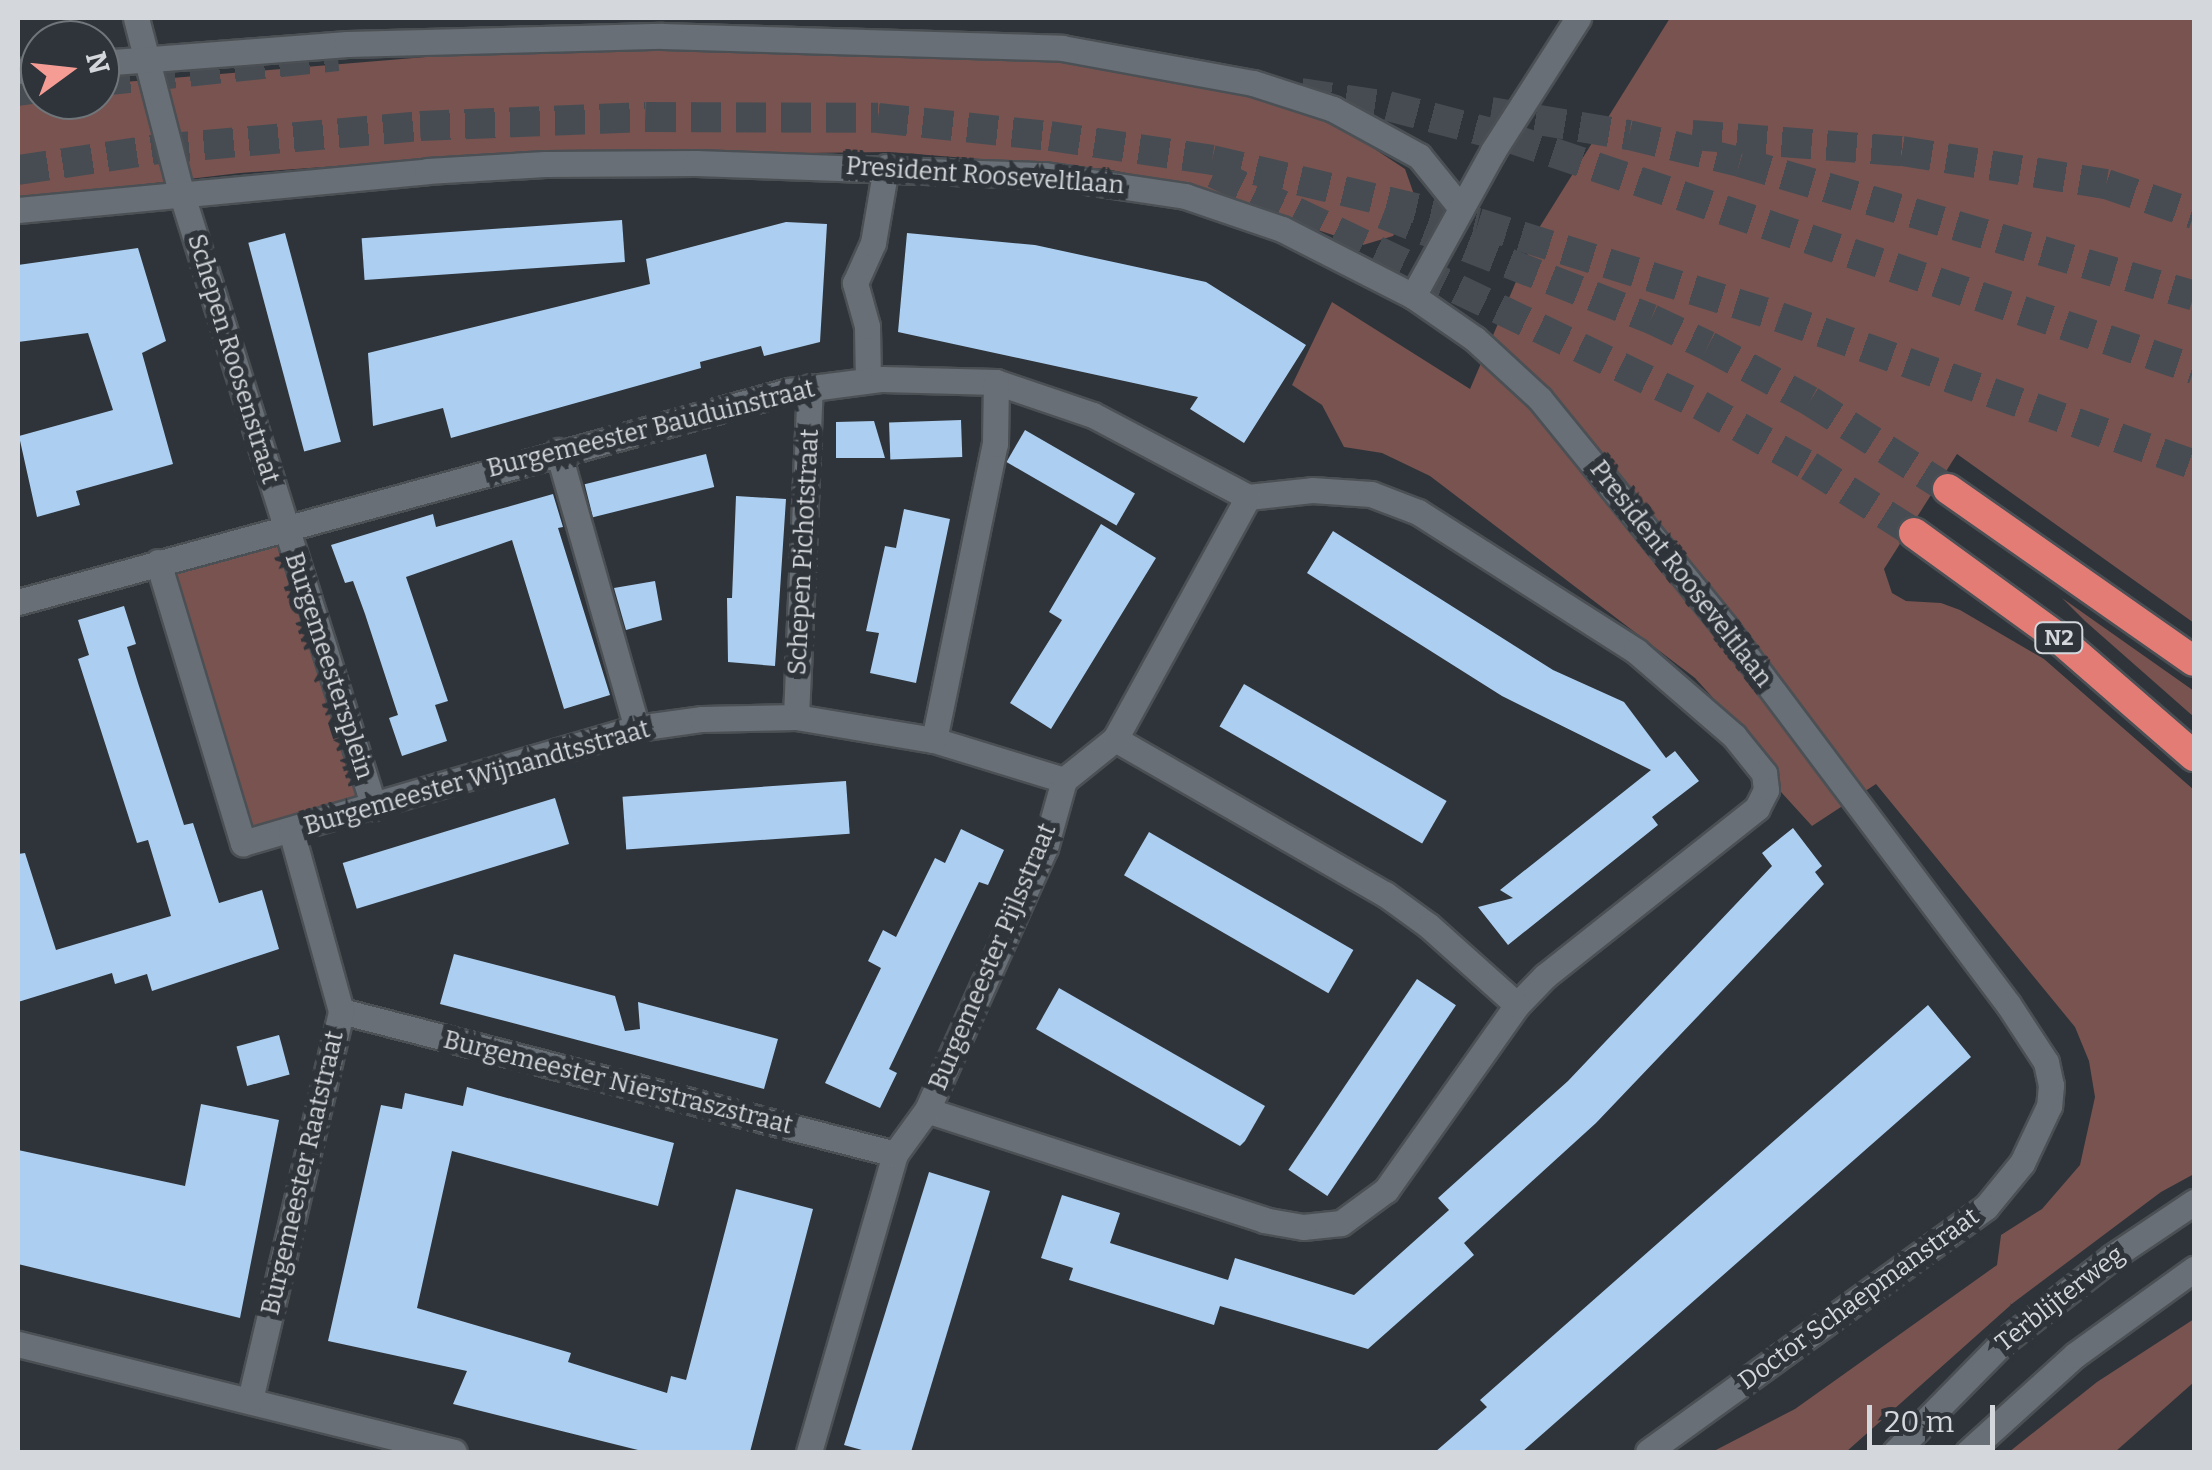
<!DOCTYPE html>
<style>
body{margin:0}
#map{position:relative;width:2212px;height:1470px;overflow:hidden;background:#2e343a;font-family:Bitter,serif}
div>[style]{position:absolute}
[style*='--x']{left:calc(var(--x)*1px);top:calc(var(--y)*1px);width:calc(var(--w)*1px);rotate:calc(var(--a)*1deg)}
.green>*{inset:0;background:#78534f;transform-origin:0 0}
.building>*{inset:0;background:#accef0;transform-origin:0 0}
.highway-tunnel>*{height:30px;margin-top:-15px;transform-origin:0;background:repeating-linear-gradient(90deg,#474c52 0 30px,transparent 0 45px)}
.roads{filter:drop-shadow(2px 0 #4b5055) drop-shadow(-2px 0 #4b5055) drop-shadow(0 2px #4b5055) drop-shadow(0 -2px #4b5055)}
.street>*{height:25px;margin:-12.5px;padding:0 12.5px;transform-origin:12.5px;border-radius:12.5px;background:#696f76}
.secondary>*{height:25px;margin:-12.5px;padding:0 12.5px;transform-origin:12.5px;border-radius:12.5px;background:#696f76}
.highway>*{height:30px;margin:-15px;padding:0 15px;transform-origin:15px;border-radius:15px;background:#e47c76}
span{translate:-50% -50%;white-space:nowrap;text-align:center;line-height:1.15;-webkit-text-stroke:10px #2e343a;paint-order:stroke}
.shield-label span{padding:2px 8px;background:#2e343a;border:2px solid;border-radius:8px;-webkit-text-stroke-width:0}
.shield-label{font-size:22px;color:#d4d7db;font-weight:700}
.street-label{font-size:25px;color:#d4d7db}
.frame{position:absolute;inset:0;border:20px solid #d4d7db;pointer-events:none}
.north{position:absolute;left:20px;top:20px;width:100px;height:100px;box-sizing:border-box;background:#2e343a;border:2px solid #70757a;border-radius:50%;rotate:75deg;font-size:28px;font-weight:700;line-height:40px;text-align:center;color:#d4d7db}
.north::after{content:'';display:block;margin:auto;width:35px;height:45px;background:#f59c95;clip-path:polygon(50% 0,100% 100%,50% 72%,0 100%)}
.scale{position:absolute;left:1867px;top:1405px;width:128px;height:45px;box-sizing:border-box;border:5px solid #d4d7db;border-top:0;padding-left:12px;font-size:30px;line-height:35px;white-space:nowrap;color:#d4d7db;-webkit-text-stroke:8px #2e343a;paint-order:stroke}
</style>
<div id="map">
<div class="green">
<div style="clip-path:polygon(1670px 18px,2194px 18px,2194px 623px,1957px 454px,1884px 569px,1892px 593px,1906px 601px,1941px 603px,1960px 610px,2044px 659px,2194px 790px,2194px 1174px,2161px 1192px,2013px 1303px,1846px 1452px,1712px 1452px,1795px 1409px,1997px 1265px,2001px 1235px,2042px 1209px,2080px 1165px,2095px 1097px,2089px 1061px,2075px 1027px,1876px 784px,1812px 826px,1781px 792px,1770px 761px,1695px 678px,1430px 476px,1382px 453px,1344px 447px,1322px 405px,1292px 385px,1332px 302px,1470px 389px,1539px 228px)"></div>
<div style="clip-path:polygon(890px 50px,1078px 62px,1221px 85px,1329px 119px,1405px 169px,1416px 200px,1393px 236px,1363px 245px,1176px 183px,1106px 169px,889px 152px,462px 157px,240px 173px,18px 199px,18px 94px,40px 91px,40px 100px,100px 100px,100px 84px,498px 51px)"></div>
<div style="left:277px;top:535px;width:284px;height:115px;rotate:72deg"></div>
<div style="clip-path:polygon(2062px 598px,2194px 691px,2194px 717px,2085px 621px)"></div>
<div style="clip-path:polygon(2194px 1319px,2194px 1382px,2115px 1452px,2009px 1452px,2097px 1382px)"></div>
</div>
<div class="building">
<div style="left:622px;top:220px;width:42px;height:261px;rotate:86deg"></div>
<div style="clip-path:polygon(786px 222px,827px 224px,820px 342px,764px 356px,761px 346px,700px 362px,701px 368px,451px 438px,443px 408px,373px 426px,368px 353px,650px 284px,646px 259px)"></div>
<div style="left:285px;top:233px;width:216px;height:38px;rotate:75deg"></div>
<div style="clip-path:polygon(907px 233px,1035px 245px,1206px 282px,1306px 345px,1244px 443px,1190px 409px,1198px 397px,898px 332px)"></div>
<div style="clip-path:polygon(138px 248px,166px 341px,142px 353px,173px 464px,76px 491px,80px 505px,37px 517px,19px 436px,113px 410px,88px 333px,18px 342px,18px 265px)"></div>
<div style="left:961px;top:420px;width:37px;height:72px;rotate:88deg"></div>
<div style="clip-path:polygon(874px 421px,885px 458px,836px 458px,836px 422px)"></div>
<div style="left:1025px;top:430px;width:127px;height:37px;rotate:30deg"></div>
<div style="left:706px;top:454px;width:34px;height:125px;rotate:76deg"></div>
<div style="clip-path:polygon(553px 494px,563px 527px,558px 528px,610px 695px,564px 709px,512px 540px,406px 577px,448px 701px,435px 705px,447px 741px,402px 756px,389px 718px,398px 715px,365px 614px,353px 581px,345px 583px,331px 545px,433px 514px,436px 527px)"></div>
<div style="clip-path:polygon(736px 496px,786px 499px,775px 666px,728px 662px,727px 598px,732px 598px)"></div>
<div style="clip-path:polygon(904px 509px,950px 519px,916px 683px,870px 673px,879px 633px,866px 631px,885px 546px,896px 548px)"></div>
<div style="clip-path:polygon(1101px 524px,1156px 558px,1051px 729px,1010px 703px,1062px 620px,1049px 612px)"></div>
<div style="clip-path:polygon(1333px 531px,1553px 670px,1624px 702px,1666px 758px,1675px 751px,1699px 781px,1652px 817px,1658px 825px,1508px 945px,1478px 907px,1513px 898px,1500px 890px,1651px 770px,1502px 696px,1307px 573px)"></div>
<div style="clip-path:polygon(655px 581px,662px 620px,626px 630px,614px 588px)"></div>
<div style="clip-path:polygon(124px 606px,136px 644px,127px 647px,138px 683px,184px 825px,193px 823px,219px 903px,262px 890px,279px 949px,152px 991px,147px 974px,115px 984px,112px 973px,18px 1002px,18px 854px,25px 853px,56px 950px,171px 916px,148px 840px,137px 843px,78px 659px,89px 655px,78px 620px)"></div>
<div style="left:1244px;top:684px;width:234px;height:49px;rotate:30deg"></div>
<div style="left:846px;top:781px;width:53px;height:224px;rotate:86deg"></div>
<div style="left:555px;top:798px;width:48px;height:222px;rotate:73deg"></div>
<div style="clip-path:polygon(1793px 828px,1822px 866px,1815px 872px,1824px 884px,1596px 1123px,1464px 1243px,1474px 1255px,1368px 1349px,1220px 1306px,1214px 1325px,1069px 1280px,1073px 1268px,1041px 1258px,1062px 1195px,1120px 1213px,1110px 1243px,1228px 1280px,1235px 1258px,1354px 1295px,1449px 1210px,1438px 1198px,1568px 1081px,1772px 866px,1762px 853px)"></div>
<div style="clip-path:polygon(961px 829px,1004px 850px,988px 885px,979px 882px,949px 944px,889px 1069px,897px 1073px,880px 1108px,825px 1083px,881px 968px,868px 961px,883px 930px,896px 937px,935px 858px,945px 863px)"></div>
<div style="left:1149px;top:832px;width:236px;height:50px;rotate:30deg"></div>
<div style="clip-path:polygon(454px 954px,615px 996px,625px 1031px,640px 1029px,638px 1002px,778px 1039px,764px 1089px,440px 1004px)"></div>
<div style="left:1417px;top:979px;width:47px;height:230px;rotate:34deg"></div>
<div style="clip-path:polygon(1059px 988px,1265px 1106px,1245px 1141px,1240px 1146px,1036px 1029px)"></div>
<div style="clip-path:polygon(1928px 1005px,1971px 1057px,1522px 1452px,1435px 1452px,1487px 1407px,1480px 1400px)"></div>
<div style="left:279px;top:1035px;width:41px;height:44px;rotate:75deg"></div>
<div style="clip-path:polygon(467px 1087px,674px 1143px,658px 1206px,452px 1151px,417px 1308px,571px 1353px,568px 1362px,667px 1393px,671px 1376px,686px 1380px,736px 1189px,813px 1209px,750px 1452px,646px 1452px,453px 1404px,467px 1371px,328px 1341px,381px 1105px,402px 1109px,405px 1093px,463px 1106px)"></div>
<div style="clip-path:polygon(201px 1104px,279px 1120px,240px 1318px,18px 1264px,18px 1150px,185px 1186px)"></div>
<div style="clip-path:polygon(929px 1172px,990px 1191px,911px 1452px,869px 1452px,844px 1445px)"></div>
</div>
<div class="highway-tunnel">
<div style="--x:100;--y:81;--w:239;--a:-6"></div>
<div style="--x:18;--y:91;--w:22;--a:-8"></div>
<div style="--x:1301;--y:93;--w:88;--a:8.5"></div>
<div style="--x:1388;--y:106;--w:126;--a:14.7"></div>
<div style="--x:1510;--y:138;--w:722;--a:18.66"></div>
<div style="--x:1491;--y:112;--w:140;--a:9.5"></div>
<div style="--x:1629;--y:135;--w:114;--a:13.7"></div>
<div style="--x:1740;--y:162;--w:473;--a:16.4"></div>
<div style="--x:1692;--y:135;--w:211;--a:4.4"></div>
<div style="--x:1902;--y:151;--w:207;--a:9.2"></div>
<div style="--x:2106;--y:184;--w:93;--a:18.8"></div>
<div style="--x:18;--y:170;--w:143;--a:-8.5"></div>
<div style="--x:159;--y:149;--w:262;--a:-5"></div>
<div style="--x:420;--y:126;--w:226;--a:-2.3"></div>
<div style="--x:646;--y:117;--w:232;--a:0.2"></div>
<div style="--x:878;--y:118;--w:173;--a:6"></div>
<div style="--x:1050;--y:136;--w:164;--a:8.4"></div>
<div style="--x:1212;--y:160;--w:273;--a:13.3"></div>
<div style="--x:1478;--y:223;--w:315;--a:17.3"></div>
<div style="--x:1779;--y:317;--w:441;--a:19.6"></div>
<div style="--x:1214;--y:173;--w:539;--a:25.52"></div>
<div style="--x:1700;--y:405;--w:125;--a:29.2"></div>
<div style="--x:1809;--y:466;--w:125;--a:32.5"></div>
<div style="--x:1383;--y:214;--w:288;--a:21.4"></div>
<div style="--x:1651;--y:319;--w:63;--a:25.3"></div>
<div style="--x:1708;--y:346;--w:116;--a:28.3"></div>
<div style="--x:1810;--y:401;--w:164;--a:32.5"></div>
</div>
<div class="roads">
<div class="street">
<div style="--x:136;--y:18;--w:180;--a:75.5"></div>
<div style="--x:181;--y:192;--w:645;--a:72.58"></div>
<div style="--x:100;--y:63;--w:248;--a:-4.4"></div>
<div style="--x:347;--y:44;--w:315;--a:-1.5"></div>
<div style="--x:662;--y:36;--w:400;--a:1.7"></div>
<div style="--x:1062;--y:48;--w:194;--a:10.4"></div>
<div style="--x:1253;--y:83;--w:84;--a:18"></div>
<div style="--x:1333;--y:109;--w:98;--a:28.7"></div>
<div style="--x:1419;--y:156;--w:67;--a:51.1"></div>
<div style="--x:18;--y:71;--w:22;--a:-5"></div>
<div style="--x:18;--y:210;--w:411;--a:-5.4"></div>
<div style="--x:427;--y:171;--w:118;--a:-3.4"></div>
<div style="--x:545;--y:164;--w:151;--a:-0.4"></div>
<div style="--x:696;--y:163;--w:349;--a:2"></div>
<div style="--x:1045;--y:175;--w:142;--a:8.5"></div>
<div style="--x:1185;--y:196;--w:102;--a:18.8"></div>
<div style="--x:1282;--y:229;--w:147;--a:27.1"></div>
<div style="--x:1413;--y:296;--w:75;--a:34.7"></div>
<div style="--x:1475;--y:339;--w:88;--a:42.7"></div>
<div style="--x:1540;--y:399;--w:294;--a:50.9"></div>
<div style="--x:1725;--y:627;--w:471;--a:53.1"></div>
<div style="--x:2008;--y:1004;--w:69;--a:56.8"></div>
<div style="--x:2046;--y:1062;--w:24;--a:78"></div>
<div style="--x:2051;--y:1085;--w:21;--a:95"></div>
<div style="--x:2049;--y:1106;--w:63;--a:115.3"></div>
<div style="--x:2022;--y:1163;--w:57;--a:129.3"></div>
<div style="--x:1986;--y:1207;--w:417;--a:144.1"></div>
<div style="--x:1413;--y:296;--w:166;--a:-61.1"></div>
<div style="--x:1493;--y:151;--w:158;--a:-57.4"></div>
<div style="--x:868;--y:380;--w:54;--a:-91.1"></div>
<div style="--x:867;--y:326;--w:45;--a:-105.6"></div>
<div style="--x:855;--y:283;--w:44;--a:-65.8"></div>
<div style="--x:873;--y:243;--w:77;--a:-80.3"></div>
<div style="--x:558;--y:451;--w:288;--a:74.1"></div>
<div style="--x:158;--y:562;--w:294;--a:73.2"></div>
<div style="--x:243;--y:843;--w:410;--a:-16.3"></div>
<div style="--x:637;--y:728;--w:66;--a:-7.9"></div>
<div style="--x:702;--y:719;--w:94;--a:-1.2"></div>
<div style="--x:796;--y:717;--w:140;--a:9.5"></div>
<div style="--x:934;--y:740;--w:136;--a:17.1"></div>
<div style="--x:18;--y:602;--w:799;--a:-15.31"></div>
<div style="--x:789;--y:391;--w:94;--a:-7.4"></div>
<div style="--x:882;--y:379;--w:114;--a:1.5"></div>
<div style="--x:996;--y:382;--w:102;--a:18.8"></div>
<div style="--x:1093;--y:415;--w:175;--a:27.9"></div>
<div style="--x:1248;--y:497;--w:64;--a:-6.2"></div>
<div style="--x:1312;--y:490;--w:59;--a:3.9"></div>
<div style="--x:1371;--y:494;--w:50;--a:21"></div>
<div style="--x:1418;--y:512;--w:259;--a:32.5"></div>
<div style="--x:1636;--y:651;--w:130;--a:40.9"></div>
<div style="--x:1734;--y:736;--w:48;--a:51"></div>
<div style="--x:1764;--y:773;--w:17;--a:83"></div>
<div style="--x:1766;--y:790;--w:20;--a:117"></div>
<div style="--x:1757;--y:808;--w:270;--a:141.6"></div>
<div style="--x:1545;--y:976;--w:40;--a:134"></div>
<div style="--x:1517;--y:1005;--w:227;--a:125.3"></div>
<div style="--x:1386;--y:1190;--w:56;--a:143.7"></div>
<div style="--x:1341;--y:1223;--w:38;--a:174"></div>
<div style="--x:1303;--y:1227;--w:39;--a:-170"></div>
<div style="--x:1265;--y:1220;--w:355;--a:-162"></div>
<div style="--x:796;--y:717;--w:330;--a:-87.6"></div>
<div style="--x:1115;--y:739;--w:311;--a:29.9"></div>
<div style="--x:1385;--y:894;--w:54;--a:36"></div>
<div style="--x:1429;--y:926;--w:118;--a:41.9"></div>
<div style="--x:934;--y:740;--w:302;--a:-78.4"></div>
<div style="--x:995;--y:444;--w:62;--a:-89.1"></div>
<div style="--x:341;--y:1011;--w:572;--a:14.47"></div>
<div style="--x:18;--y:1344;--w:449;--a:13.9"></div>
<div style="--x:250;--y:1400;--w:400;--a:-76.8"></div>
<div style="--x:341;--y:1011;--w:187;--a:-105.5"></div>
<div style="--x:809;--y:1452;--w:310;--a:-73.9"></div>
<div style="--x:895;--y:1154;--w:54;--a:-54"></div>
<div style="--x:927;--y:1110;--w:287;--a:-65.8"></div>
<div style="--x:1045;--y:848;--w:71;--a:-74.4"></div>
<div style="--x:1064;--y:780;--w:65;--a:-38.8"></div>
<div style="--x:1115;--y:739;--w:276;--a:-61.2"></div>
</div>
<div class="secondary">
<div style="--x:1895;--y:1452;--w:153;--a:-45.5"></div>
<div style="--x:2002;--y:1343;--w:140;--a:-38"></div>
<div style="--x:2112;--y:1257;--w:99;--a:-33.9"></div>
<div style="--x:1968;--y:1452;--w:144;--a:-42.2"></div>
<div style="--x:2075;--y:1355;--w:147;--a:-35.9"></div>
</div>
<div class="highway">
<div style="--x:1948;--y:489;--w:300;--a:35"></div>
<div style="--x:1914;--y:533;--w:175;--a:36"></div>
<div style="--x:2056;--y:636;--w:183;--a:41"></div>
</div>
</div>
<div class="shield-label">
<span style="left:2059px;top:638px">N2</span>
</div>
<div class="street-label">
<span style="left:985px;top:176px;rotate:4deg">President Rooseveltlaan</span>
<span style="left:233px;top:359px;rotate:73deg">Schepen Roosenstraat</span>
<span style="left:651px;top:429px;rotate:-14deg">Burgemeester Bauduinstraat</span>
<span style="left:804px;top:552px;rotate:-87deg">Schepen Pichotstraat</span>
<span style="left:1681px;top:574px;rotate:52deg">President Rooseveltlaan</span>
<span style="left:329px;top:666px;rotate:72deg">Burgemeestersplein</span>
<span style="left:477px;top:778px;rotate:-16deg">Burgemeester Wijnandtsstraat</span>
<span style="left:993px;top:957px;rotate:-67deg">Burgemeester Pijlsstraat</span>
<span style="left:618px;top:1083px;rotate:14deg">Burgemeester Nierstraszstraat</span>
<span style="left:303px;top:1173px;rotate:-77deg">Burgemeester Raatstraat</span>
<span style="left:1859px;top:1299px;rotate:-36deg">Doctor Schaepmanstraat</span>
<span style="left:2060px;top:1299px;rotate:-38deg">Terblijterweg</span>
</div>
<div class="frame"></div>
<div class="north">N</div>
<div class="scale">20 m</div>
</div>
